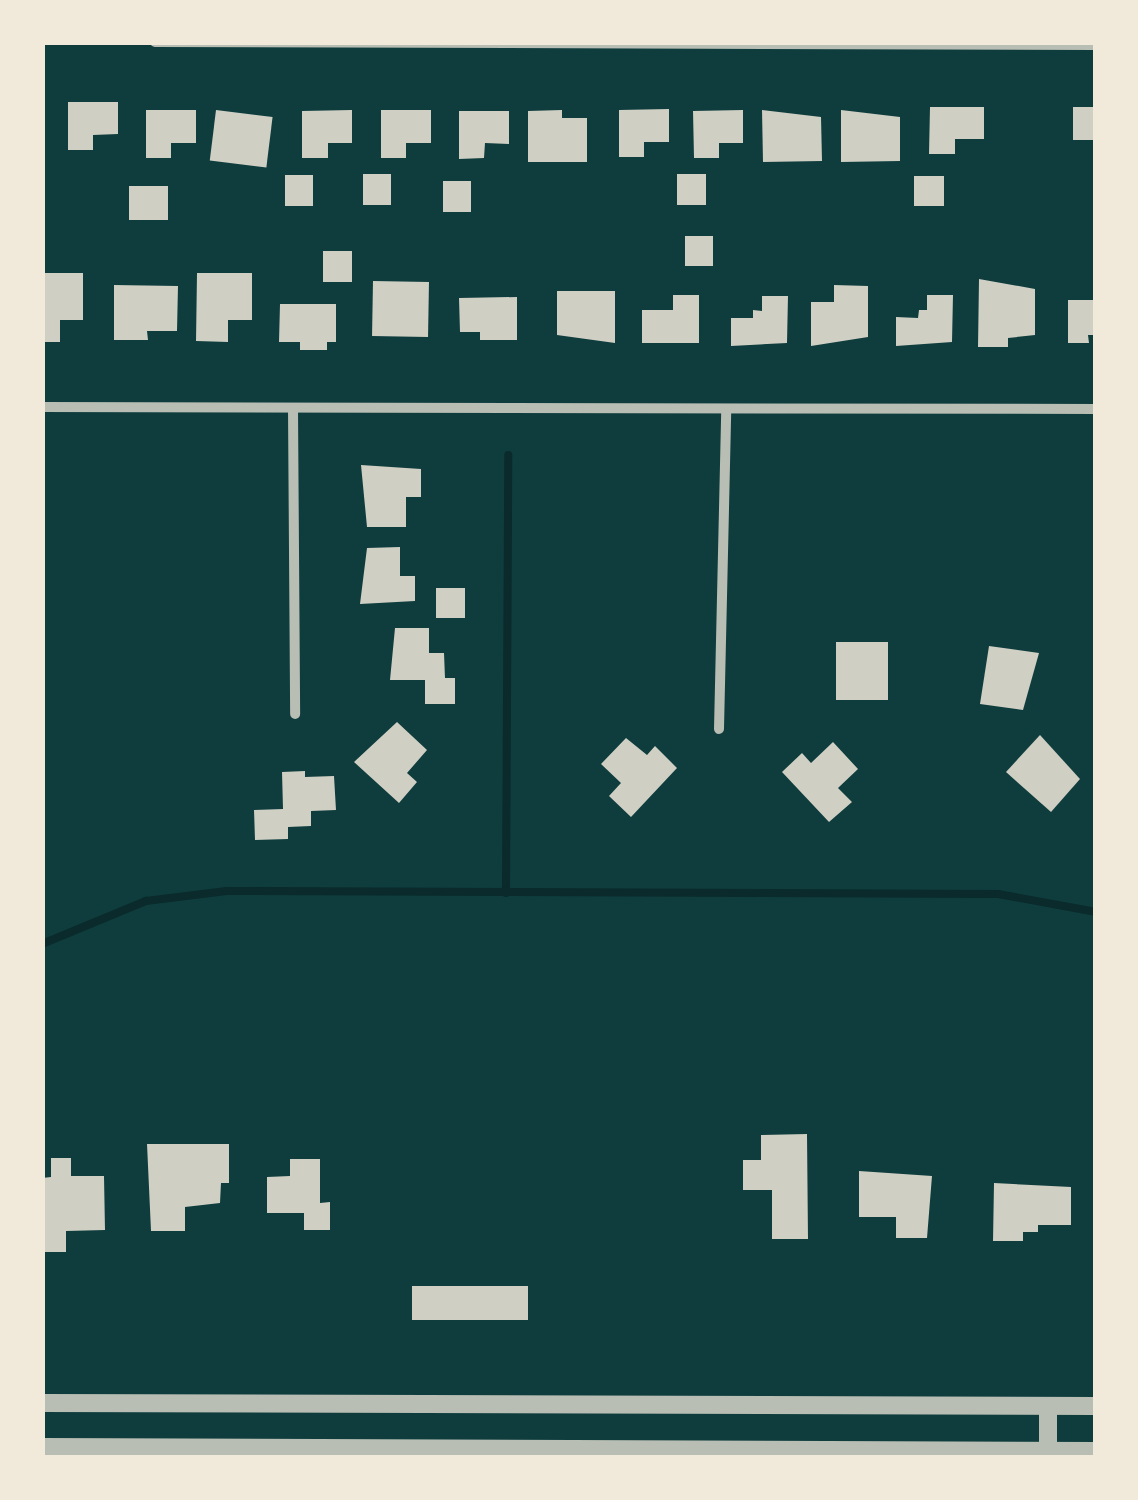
<!DOCTYPE html>
<style>
body{margin:0}
#map{position:relative;width:1138px;height:1500px;overflow:hidden;background:#0f3d3e;font-family:Overpass,sans-serif}
div>[style]{position:absolute}
[style*='--x']{left:calc(var(--x)*1px);top:calc(var(--y)*1px);width:calc(var(--w)*1px);rotate:calc(var(--a)*1deg)}
.stream>*{height:8px;margin:-4px;padding:0 4px;transform-origin:4px;border-radius:4px;background:#0a2a2b}
.building>*{inset:0;background:#cfcfc3;transform-origin:0 0}
.minor>*{height:10px;margin:-5px;padding:0 5px;transform-origin:5px;border-radius:5px;background:#b8beb3}
.tertiary>*{height:18px;margin:-9px;padding:0 9px;transform-origin:9px;border-radius:9px;background:#b8beb3}
span{translate:-50% -50%;white-space:nowrap;text-align:center;line-height:1.15;-webkit-text-stroke:8px #f1e9da;paint-order:stroke}
.frame{position:absolute;inset:0;border:45px solid #f1e9da;pointer-events:none}
</style>
<div id="map">
<div class="stream">
<div style="--x:506;--y:893;--w:438;--a:-89.7"></div>
<div style="--x:42;--y:944;--w:113;--a:-22.5"></div>
<div style="--x:146;--y:901;--w:81;--a:-7.1"></div>
<div style="--x:226;--y:891;--w:772;--a:0.22"></div>
<div style="--x:998;--y:894;--w:100;--a:10.4"></div>
</div>
<div class="building">
<div style="clip-path:polygon(68px 102px,118px 102px,118px 134px,93px 135px,93px 150px,68px 150px)"></div>
<div style="clip-path:polygon(930px 107px,984px 107px,984px 139px,955px 139px,955px 154px,929px 154px)"></div>
<div style="left:1073px;top:107px;width:23px;height:33px"></div>
<div style="clip-path:polygon(669px 109px,669px 142px,644px 142px,644px 157px,619px 157px,619px 110px)"></div>
<div style="clip-path:polygon(146px 110px,196px 110px,196px 143px,171px 143px,171px 158px,146px 158px)"></div>
<div style="left:216px;top:110px;width:57px;height:51px;rotate:7deg"></div>
<div style="clip-path:polygon(352px 110px,352px 143px,328px 143px,328px 158px,302px 158px,302px 111px)"></div>
<div style="clip-path:polygon(381px 110px,431px 110px,431px 143px,406px 143px,406px 158px,381px 158px)"></div>
<div style="clip-path:polygon(562px 110px,562px 118px,587px 118px,587px 162px,528px 162px,528px 111px)"></div>
<div style="clip-path:polygon(743px 110px,743px 143px,719px 143px,719px 158px,694px 158px,693px 111px)"></div>
<div style="clip-path:polygon(762px 110px,821px 117px,822px 161px,763px 162px)"></div>
<div style="clip-path:polygon(841px 110px,900px 117px,900px 161px,841px 162px)"></div>
<div style="clip-path:polygon(459px 111px,509px 111px,509px 144px,485px 143px,484px 158px,459px 159px)"></div>
<div style="left:391px;top:174px;width:31px;height:28px;rotate:90deg"></div>
<div style="left:677px;top:174px;width:29px;height:31px"></div>
<div style="left:313px;top:175px;width:31px;height:28px;rotate:90deg"></div>
<div style="left:914px;top:176px;width:30px;height:30px"></div>
<div style="left:471px;top:181px;width:31px;height:28px;rotate:90deg"></div>
<div style="left:129px;top:186px;width:39px;height:34px"></div>
<div style="left:685px;top:236px;width:28px;height:30px"></div>
<div style="left:323px;top:251px;width:29px;height:31px"></div>
<div style="clip-path:polygon(42px 273px,83px 273px,83px 320px,60px 320px,60px 342px,42px 342px)"></div>
<div style="clip-path:polygon(197px 273px,252px 273px,252px 320px,228px 320px,228px 342px,196px 341px)"></div>
<div style="clip-path:polygon(979px 279px,1035px 289px,1035px 335px,1008px 338px,1008px 347px,978px 347px)"></div>
<div style="left:373px;top:281px;width:56px;height:55px;rotate:1deg"></div>
<div style="clip-path:polygon(114px 285px,178px 286px,177px 331px,147px 331px,148px 340px,114px 340px)"></div>
<div style="clip-path:polygon(834px 285px,868px 286px,868px 337px,811px 346px,811px 302px,834px 302px)"></div>
<div style="clip-path:polygon(557px 291px,615px 291px,615px 343px,557px 335px)"></div>
<div style="clip-path:polygon(673px 295px,699px 295px,699px 343px,642px 343px,642px 310px,673px 310px)"></div>
<div style="clip-path:polygon(927px 295px,953px 295px,952px 342px,896px 346px,896px 317px,918px 318px,919px 310px,927px 310px)"></div>
<div style="clip-path:polygon(762px 296px,788px 296px,787px 343px,731px 346px,731px 318px,753px 318px,753px 310px,762px 311px)"></div>
<div style="clip-path:polygon(517px 297px,517px 340px,480px 340px,480px 332px,460px 332px,459px 298px)"></div>
<div style="clip-path:polygon(1068px 300px,1096px 300px,1096px 335px,1088px 335px,1089px 343px,1068px 343px)"></div>
<div style="clip-path:polygon(280px 304px,336px 304px,336px 342px,327px 342px,327px 350px,300px 350px,300px 342px,279px 342px)"></div>
<div style="clip-path:polygon(361px 465px,421px 469px,421px 497px,406px 497px,406px 527px,367px 527px)"></div>
<div style="clip-path:polygon(400px 547px,400px 576px,415px 576px,415px 601px,360px 604px,367px 548px)"></div>
<div style="left:436px;top:588px;width:29px;height:30px"></div>
<div style="clip-path:polygon(395px 628px,429px 628px,429px 653px,444px 653px,445px 678px,455px 678px,455px 704px,425px 704px,425px 680px,390px 680px)"></div>
<div style="left:836px;top:642px;width:52px;height:58px"></div>
<div style="clip-path:polygon(989px 646px,1039px 653px,1023px 710px,980px 704px)"></div>
<div style="clip-path:polygon(397px 722px,427px 750px,407px 773px,417px 782px,399px 803px,354px 762px)"></div>
<div style="clip-path:polygon(1040px 735px,1080px 779px,1051px 812px,1006px 772px)"></div>
<div style="clip-path:polygon(626px 738px,647px 755px,655px 746px,677px 768px,631px 817px,609px 796px,621px 783px,601px 764px)"></div>
<div style="clip-path:polygon(833px 742px,858px 769px,838px 788px,852px 802px,829px 822px,782px 772px,802px 753px,811px 763px)"></div>
<div style="clip-path:polygon(305px 771px,305px 777px,334px 776px,336px 810px,311px 811px,311px 826px,288px 827px,288px 839px,255px 840px,254px 810px,283px 809px,282px 772px)"></div>
<div style="clip-path:polygon(807px 1134px,808px 1239px,772px 1239px,772px 1190px,743px 1190px,743px 1160px,761px 1160px,761px 1135px)"></div>
<div style="clip-path:polygon(147px 1144px,229px 1144px,229px 1183px,221px 1183px,220px 1203px,185px 1207px,185px 1231px,151px 1231px)"></div>
<div style="clip-path:polygon(51px 1158px,71px 1158px,71px 1176px,104px 1176px,105px 1230px,66px 1231px,66px 1252px,42px 1252px,42px 1178px,51px 1177px)"></div>
<div style="clip-path:polygon(290px 1159px,320px 1159px,320px 1203px,330px 1202px,330px 1230px,304px 1230px,304px 1213px,267px 1213px,267px 1177px,290px 1176px)"></div>
<div style="clip-path:polygon(859px 1171px,932px 1176px,927px 1238px,896px 1238px,896px 1217px,859px 1217px)"></div>
<div style="clip-path:polygon(994px 1183px,1071px 1187px,1071px 1225px,1038px 1225px,1038px 1232px,1023px 1232px,1023px 1241px,993px 1241px)"></div>
<div style="left:412px;top:1286px;width:116px;height:34px"></div>
</div>
<div class="minor">
<div style="--x:155;--y:42;--w:941;--a:0.18"></div>
<div style="--x:42;--y:407;--w:1054;--a:0.11"></div>
<div style="--x:293;--y:408;--w:306;--a:89.6"></div>
<div style="--x:719;--y:729;--w:320;--a:-88.7"></div>
</div>
<div class="tertiary">
<div style="--x:42;--y:1403;--w:1054;--a:0.16"></div>
<div style="--x:1048;--y:1406;--w:45;--a:90"></div>
<div style="--x:42;--y:1447;--w:1054;--a:0.22"></div>
</div>
<div class="frame"></div>
</div>
